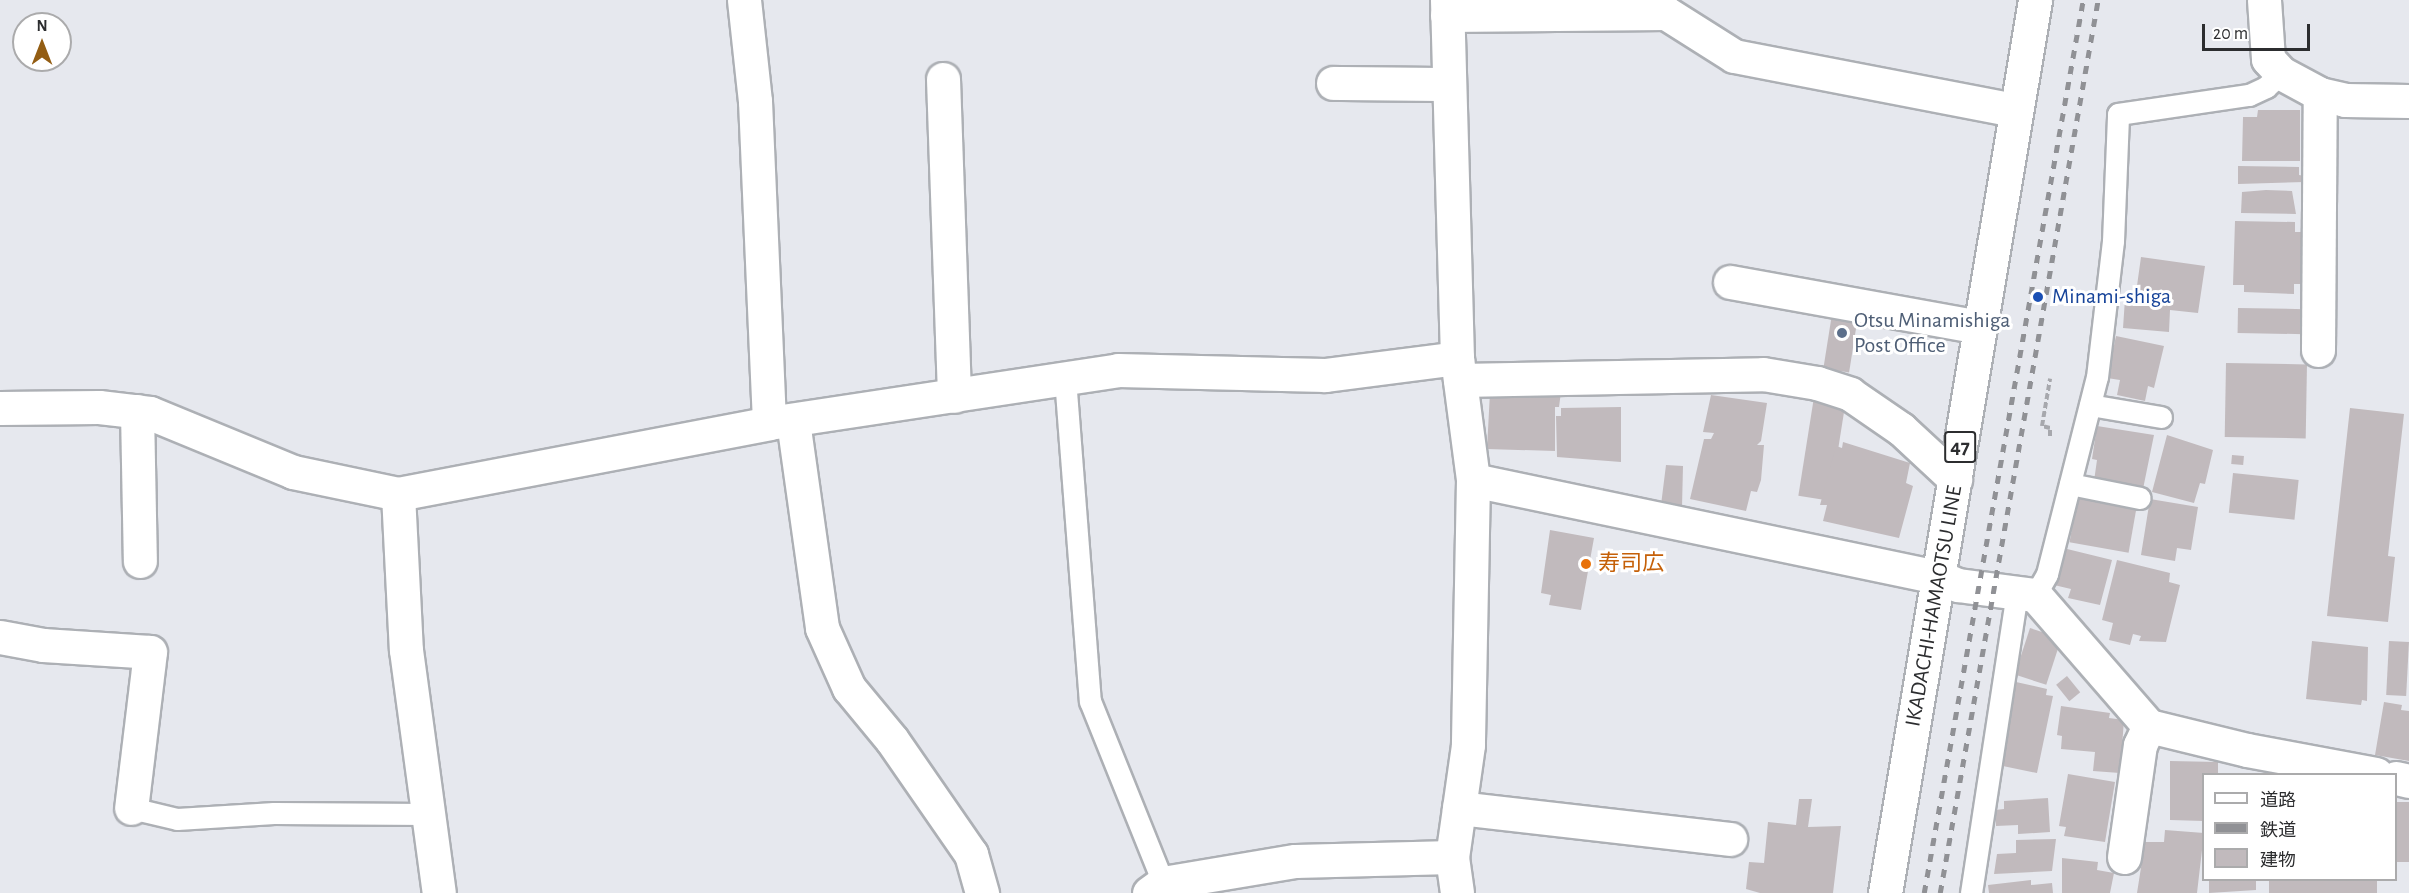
<!DOCTYPE html>
<meta charset="utf-8">
<style>
body{margin:0}
#map{position:relative;width:2409px;height:893px;overflow:hidden;background:#e6e8ee;font-family:"Alegreya Sans","Noto Sans JP",sans-serif}
div>[style]{position:absolute}
[style*='--x']{left:calc(var(--x)*1px);top:calc(var(--y)*1px);width:calc(var(--w)*1px);rotate:calc(var(--a)*1deg)}
.building>*{inset:0;background:#c1babd;transform-origin:0 0}
.path>*{height:4px;margin-top:-2px;transform-origin:0;background:repeating-linear-gradient(90deg,#a7a8ad 0 6px,transparent 0 9px)}
.roads{filter:drop-shadow(2px 0 #adb0b5) drop-shadow(-2px 0 #adb0b5) drop-shadow(0 2px #adb0b5) drop-shadow(0 -2px #adb0b5)}
.lane>*{height:21px;margin:-10.5px;padding:0 10.5px;transform-origin:10.5px;border-radius:10.5px;background:#fff}
.street>*{height:33px;margin:-16.5px;padding:0 16.5px;transform-origin:16.5px;border-radius:16.5px;background:#fff}
.primary>*{height:33px;margin:-16.5px;padding:0 16.5px;transform-origin:16.5px;border-radius:16.5px;background:#fff}
.rail>*{height:4.5px;margin-top:-2.25px;transform-origin:0;background:repeating-linear-gradient(90deg,#909195 0 8px,transparent 0 16px)}
.dots>*{width:16px;height:16px;translate:-50% -50%;box-sizing:border-box;border:3px solid #fff;border-radius:50%}
span{translate:-50% -50%;white-space:nowrap;text-align:center;line-height:1.15;-webkit-text-stroke:6px #fff;paint-order:stroke}
.shield-label span{padding:2px 4px;background:#fff;border:2px solid;border-radius:4px;-webkit-text-stroke-width:0}
.shield-label{font-size:21px;color:#2c2d2f;font-weight:700}
.transit-label{font-size:22px;color:#164399}
.left{translate:0 -50%;text-align:left}
.service-label{font-size:22px;color:#4e5e75}
.food-label{font-size:22px;color:#c56008}
.street-label{font-size:22px;color:#2c2d2f}
.legend{position:absolute;left:2202px;top:773px;width:195px;height:108px;box-sizing:border-box;background:#fff;border:2px solid #ababac;margin:0;padding:8px 10px;list-style:none;font-size:18px;color:#2c2d2f}
.legend li{display:flex;align-items:center;gap:12px;height:30px}
.legend b{width:30px;border:2px solid #ababac}
.north{position:absolute;left:12px;top:12px;width:60px;height:60px;box-sizing:border-box;background:#fff;border:2px solid #ababac;border-radius:50%;rotate:0deg;font-size:16px;font-weight:700;line-height:24px;text-align:center;color:#2c2d2f}
.north::after{content:'';display:block;margin:auto;width:21px;height:27px;background:#935d13;clip-path:polygon(50% 0,100% 100%,50% 72%,0 100%)}
.scale{position:absolute;left:2202px;top:24px;width:108px;height:27px;box-sizing:border-box;border:3px solid #2c2d2f;border-top:0;padding-left:8px;font-size:18px;line-height:21px;white-space:nowrap;color:#2c2d2f;-webkit-text-stroke:4px #fff;paint-order:stroke}
</style>
<div id="map">
<div class="building">
<div style="clip-path:polygon(2258px 110px,2300px 110px,2300px 161px,2242px 161px,2243px 117px,2257px 117px)"></div>
<div style="clip-path:polygon(2238px 166px,2299px 167px,2299px 175px,2305px 176px,2305px 182px,2238px 184px)"></div>
<div style="clip-path:polygon(2266px 190px,2292px 191px,2296px 214px,2241px 213px,2242px 192px)"></div>
<div style="clip-path:polygon(2235px 221px,2295px 222px,2295px 232px,2307px 232px,2306px 284px,2294px 284px,2294px 294px,2244px 292px,2244px 285px,2233px 285px)"></div>
<div style="clip-path:polygon(2141px 257px,2205px 266px,2198px 313px,2170px 310px,2169px 332px,2123px 328px,2125px 299px,2135px 300px)"></div>
<div style="left:2238px;top:308px;width:67px;height:25px;rotate:1deg"></div>
<div style="left:1832px;top:314px;width:26px;height:55px;rotate:9deg"></div>
<div style="clip-path:polygon(2116px 336px,2164px 346px,2154px 388px,2148px 386px,2145px 401px,2117px 395px,2120px 380px,2107px 378px)"></div>
<div style="left:2226px;top:363px;width:81px;height:74px;rotate:1deg"></div>
<div style="clip-path:polygon(1490px 392px,1561px 392px,1559px 407px,1555px 407px,1555px 451px,1487px 449px)"></div>
<div style="clip-path:polygon(1711px 395px,1767px 403px,1761px 441px,1757px 445px,1764px 445px,1761px 480px,1757px 492px,1751px 491px,1746px 511px,1690px 499px,1704px 439px,1711px 439px,1714px 433px,1703px 432px)"></div>
<div style="left:1814px;top:397px;width:32px;height:100px;rotate:9deg"></div>
<div style="clip-path:polygon(1621px 407px,1621px 462px,1557px 457px,1556px 416px,1561px 416px,1561px 408px)"></div>
<div style="clip-path:polygon(2350px 408px,2404px 414px,2388px 556px,2395px 557px,2388px 622px,2327px 616px)"></div>
<div style="clip-path:polygon(2097px 426px,2154px 435px,2143px 489px,2094px 481px,2097px 460px,2092px 459px)"></div>
<div style="clip-path:polygon(2167px 435px,2213px 450px,2205px 484px,2200px 483px,2194px 503px,2152px 492px)"></div>
<div style="clip-path:polygon(1843px 442px,1910px 463px,1906px 483px,1913px 486px,1899px 538px,1823px 521px,1827px 505px,1820px 505px,1836px 446px,1842px 448px)"></div>
<div style="left:2232px;top:455px;width:12px;height:9px;rotate:5deg"></div>
<div style="clip-path:polygon(1666px 465px,1683px 466px,1682px 507px,1661px 505px)"></div>
<div style="left:2233px;top:473px;width:66px;height:40px;rotate:6deg"></div>
<div style="left:2078px;top:494px;width:60px;height:49px;rotate:10deg"></div>
<div style="clip-path:polygon(2150px 499px,2198px 507px,2191px 550px,2177px 548px,2175px 561px,2141px 555px)"></div>
<div style="clip-path:polygon(1550px 530px,1594px 538px,1581px 610px,1549px 605px,1551px 595px,1541px 593px)"></div>
<div style="clip-path:polygon(2063px 548px,2112px 560px,2100px 605px,2068px 598px,2071px 589px,2054px 585px)"></div>
<div style="clip-path:polygon(2117px 560px,2170px 573px,2169px 582px,2180px 585px,2166px 642px,2139px 641px,2141px 636px,2133px 634px,2130px 645px,2109px 640px,2113px 623px,2102px 620px)"></div>
<div style="left:2030px;top:628px;width:33px;height:49px;rotate:18deg"></div>
<div style="clip-path:polygon(2312px 641px,2368px 647px,2367px 701px,2362px 700px,2361px 705px,2306px 699px)"></div>
<div style="left:2389px;top:641px;width:20px;height:54px;rotate:3deg"></div>
<div style="left:2067px;top:676px;width:21px;height:14px;rotate:51deg"></div>
<div style="clip-path:polygon(2016px 682px,2047px 689px,2046px 695px,2053px 696px,2037px 773px,1998px 765px)"></div>
<div style="clip-path:polygon(2384px 702px,2402px 705px,2401px 710px,2409px 711px,2409px 761px,2375px 755px)"></div>
<div style="clip-path:polygon(2061px 706px,2110px 713px,2109px 718px,2124px 720px,2120px 773px,2093px 771px,2095px 752px,2061px 749px,2062px 736px,2057px 735px)"></div>
<div style="clip-path:polygon(2170px 761px,2218px 762px,2218px 774px,2204px 774px,2204px 821px,2170px 820px)"></div>
<div style="clip-path:polygon(2068px 774px,2115px 782px,2105px 842px,2064px 836px,2066px 827px,2059px 826px)"></div>
<div style="clip-path:polygon(2048px 798px,2050px 832px,2018px 834px,2018px 825px,1996px 826px,1995px 810px,2004px 809px,2004px 801px)"></div>
<div style="clip-path:polygon(1799px 799px,1812px 799px,1808px 827px,1841px 826px,1833px 893px,1760px 893px,1746px 889px,1749px 862px,1764px 863px,1768px 822px,1796px 825px)"></div>
<div style="left:2396px;top:802px;width:13px;height:60px"></div>
<div style="clip-path:polygon(2165px 830px,2204px 833px,2197px 893px,2137px 893px,2145px 842px,2164px 842px)"></div>
<div style="clip-path:polygon(2056px 839px,2052px 871px,1994px 874px,1997px 854px,2016px 853px,2016px 840px)"></div>
<div style="clip-path:polygon(2062px 858px,2098px 862px,2097px 870px,2114px 873px,2110px 893px,2062px 893px)"></div>
<div style="clip-path:polygon(2031px 880px,2031px 885px,2052px 883px,2053px 893px,1989px 893px,1988px 885px)"></div>
<div style="clip-path:polygon(2209px 880px,2256px 880px,2256px 890px,2209px 893px)"></div>
<div style="left:2269px;top:880px;width:108px;height:13px"></div>
</div>
<div class="path">
<div style="--x:2050;--y:436;--w:8;--a:-90"></div>
<div style="--x:2050;--y:428;--w:8;--a:-166"></div>
<div style="--x:2042;--y:426;--w:48;--a:-80.3"></div>
</div>
<div class="roads">
<div class="lane">
<div style="--x:1065;--y:378;--w:324;--a:85.6"></div>
<div style="--x:1090;--y:701;--w:196;--a:68.1"></div>
<div style="--x:2090;--y:405;--w:72;--a:9.6"></div>
<div style="--x:2070;--y:484;--w:71;--a:11.3"></div>
<div style="--x:2035;--y:595;--w:24;--a:-60"></div>
<div style="--x:2047;--y:574;--w:203;--a:-75.8"></div>
<div style="--x:2097;--y:377;--w:137;--a:-83.3"></div>
<div style="--x:2113;--y:241;--w:127;--a:-87.7"></div>
<div style="--x:2118;--y:114;--w:132;--a:-8.3"></div>
<div style="--x:2249;--y:95;--w:19;--a:-25"></div>
<div style="--x:2266;--y:87;--w:21;--a:-43"></div>
<div style="--x:131;--y:808;--w:47;--a:13.4"></div>
<div style="--x:177;--y:819;--w:97;--a:-3.5"></div>
<div style="--x:274;--y:813;--w:154;--a:0.4"></div>
<div style="--x:1971;--y:893;--w:304;--a:-81.3"></div>
</div>
<div class="street">
<div style="--x:744;--y:0;--w:102;--a:83.8"></div>
<div style="--x:755;--y:101;--w:322;--a:87.5"></div>
<div style="--x:1447;--y:0;--w:358;--a:88.4"></div>
<div style="--x:1457;--y:358;--w:123;--a:82.5"></div>
<div style="--x:1473;--y:480;--w:265;--a:91.1"></div>
<div style="--x:1468;--y:745;--w:113;--a:98.1"></div>
<div style="--x:1452;--y:857;--w:36;--a:82"></div>
<div style="--x:2264;--y:0;--w:59;--a:86.1"></div>
<div style="--x:2268;--y:59;--w:19;--a:47"></div>
<div style="--x:2281;--y:73;--w:44;--a:28.3"></div>
<div style="--x:2320;--y:94;--w:26;--a:13"></div>
<div style="--x:2345;--y:100;--w:64;--a:0.9"></div>
<div style="--x:1447;--y:15;--w:219;--a:-0.5"></div>
<div style="--x:1666;--y:13;--w:80;--a:32.3"></div>
<div style="--x:1734;--y:56;--w:286;--a:10.9"></div>
<div style="--x:943;--y:79;--w:317;--a:88"></div>
<div style="--x:1333;--y:83;--w:116;--a:0.5"></div>
<div style="--x:1730;--y:282;--w:254;--a:10.2"></div>
<div style="--x:2318;--y:350;--w:256;--a:-89.6"></div>
<div style="--x:1460;--y:380;--w:303;--a:-1.1"></div>
<div style="--x:1763;--y:374;--w:55;--a:9.5"></div>
<div style="--x:1817;--y:383;--w:35;--a:18"></div>
<div style="--x:1850;--y:394;--w:62;--a:34.5"></div>
<div style="--x:1901;--y:429;--w:74;--a:42.8"></div>
<div style="--x:0;--y:408;--w:99;--a:-0.6"></div>
<div style="--x:99;--y:407;--w:51;--a:6.7"></div>
<div style="--x:150;--y:413;--w:155;--a:22.4"></div>
<div style="--x:293;--y:472;--w:107;--a:11.8"></div>
<div style="--x:398;--y:494;--w:378;--a:-10.8"></div>
<div style="--x:769;--y:423;--w:353;--a:-8.6"></div>
<div style="--x:1118;--y:370;--w:207;--a:1.4"></div>
<div style="--x:1325;--y:375;--w:133;--a:-7.3"></div>
<div style="--x:137;--y:411;--w:150;--a:88.9"></div>
<div style="--x:793;--y:421;--w:209;--a:82"></div>
<div style="--x:822;--y:628;--w:66;--a:65.8"></div>
<div style="--x:849;--y:688;--w:67;--a:50.4"></div>
<div style="--x:892;--y:740;--w:139;--a:55.3"></div>
<div style="--x:971;--y:854;--w:41;--a:74.2"></div>
<div style="--x:1473;--y:480;--w:476;--a:11.8"></div>
<div style="--x:1939;--y:577;--w:21;--a:23"></div>
<div style="--x:1958;--y:585;--w:78;--a:7.4"></div>
<div style="--x:2035;--y:595;--w:174;--a:49"></div>
<div style="--x:2149;--y:726;--w:101;--a:13.8"></div>
<div style="--x:2247;--y:750;--w:131;--a:10.5"></div>
<div style="--x:398;--y:494;--w:156;--a:87.1"></div>
<div style="--x:406;--y:650;--w:245;--a:82.3"></div>
<div style="--x:0;--y:637;--w:44;--a:10.5"></div>
<div style="--x:43;--y:645;--w:107;--a:3.7"></div>
<div style="--x:150;--y:652;--w:157;--a:96.9"></div>
<div style="--x:2396;--y:778;--w:13;--a:13"></div>
<div style="--x:1459;--y:808;--w:273;--a:6.5"></div>
<div style="--x:2124;--y:857;--w:113;--a:-81.9"></div>
<div style="--x:2140;--y:745;--w:21;--a:-65"></div>
<div style="--x:1149;--y:893;--w:17;--a:-36"></div>
<div style="--x:1163;--y:883;--w:134;--a:-9.5"></div>
<div style="--x:1295;--y:861;--w:157;--a:-1.5"></div>
</div>
<div class="primary">
<div style="--x:1885;--y:893;--w:906;--a:-80.46"></div>
</div>
</div>
<div class="rail">
<div style="--x:1924;--y:893;--w:907;--a:-79.9"></div>
<div style="--x:1940;--y:893;--w:907;--a:-79.97"></div>
</div>
<div class="dots">
<div style="left:2038px;top:297px;background:#1a4fb4"></div>
<div style="left:1842px;top:333px;background:#5c6f8a"></div>
<div style="left:1586px;top:564px;background:#e8710a"></div>
</div>
<div class="shield-label">
<span style="left:1960px;top:447px">47</span>
</div>
<div class="transit-label">
<span class="left" style="left:2052px;top:297px">Minami-shiga</span>
</div>
<div class="service-label">
<span class="left" style="left:1854px;top:333px">Otsu Minamishiga<br>Post Office</span>
</div>
<div class="food-label">
<span class="left" style="left:1598px;top:564px">寿司広</span>
</div>
<div class="street-label">
<span style="left:1934px;top:606px;rotate:-80deg">IKADACHI-HAMAOTSU LINE</span>
</div>
<ul class="legend">
<li><b style="height:8px;background:#fff"></b>道路</li>
<li><b style="height:8px;background:#909195"></b>鉄道</li>
<li><b style="height:16px;background:#c1babd"></b>建物</li>
</ul>
<div class="north">N</div>
<div class="scale">20 m</div>
</div>
